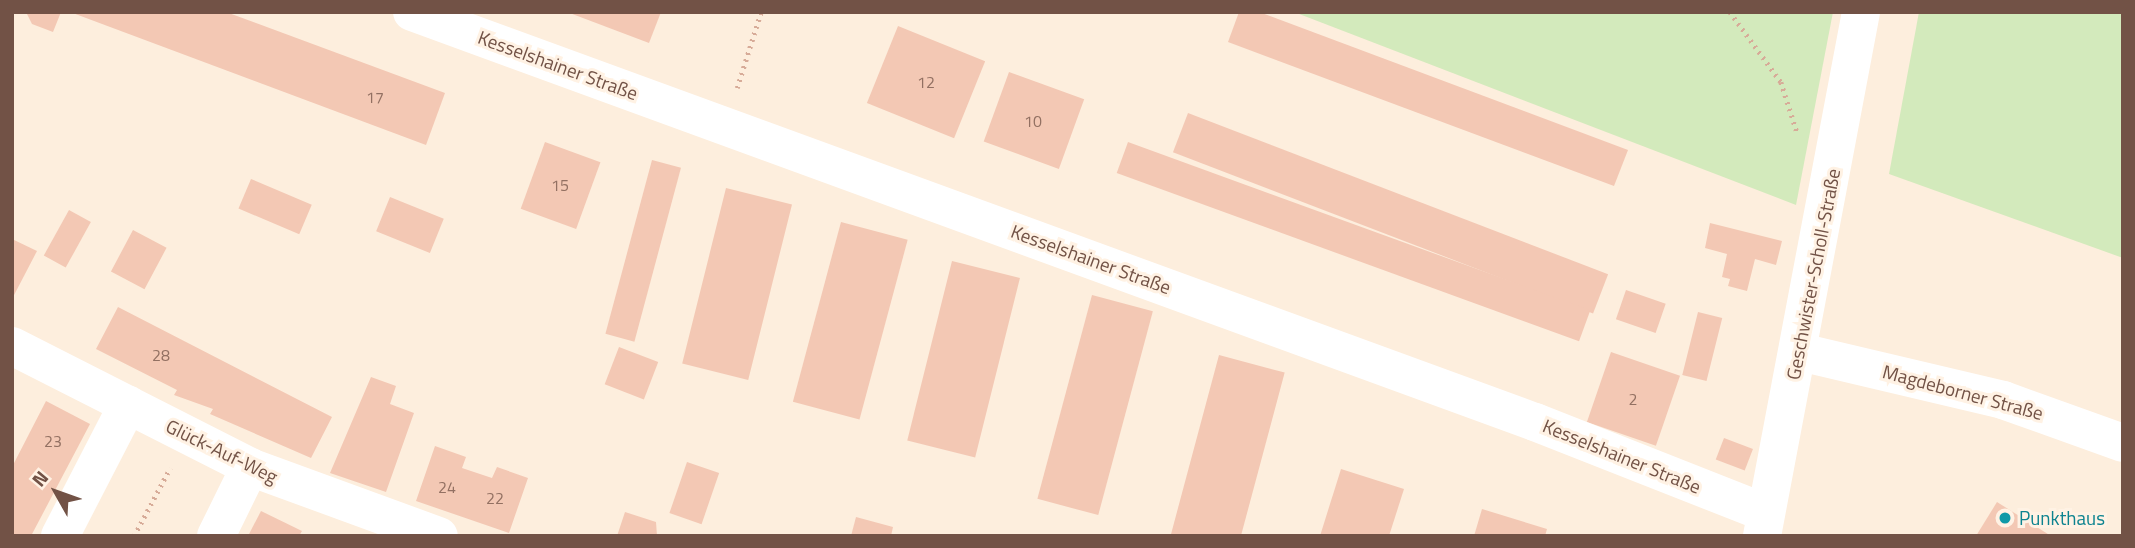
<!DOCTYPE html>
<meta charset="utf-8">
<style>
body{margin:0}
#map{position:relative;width:2135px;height:548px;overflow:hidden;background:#fdeedd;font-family:"Titillium Web",sans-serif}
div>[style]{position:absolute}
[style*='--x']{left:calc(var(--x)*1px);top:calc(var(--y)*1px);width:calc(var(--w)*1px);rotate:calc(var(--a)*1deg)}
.green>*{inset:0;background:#d3eabc}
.building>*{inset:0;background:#f3c8b4;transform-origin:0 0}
.path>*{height:4.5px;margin-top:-2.25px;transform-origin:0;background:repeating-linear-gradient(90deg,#d7ab98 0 2px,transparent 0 7px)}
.minor>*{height:38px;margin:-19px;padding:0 19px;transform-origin:19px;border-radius:19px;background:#fff}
.dots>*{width:19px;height:19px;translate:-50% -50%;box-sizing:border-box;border:4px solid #fff2e4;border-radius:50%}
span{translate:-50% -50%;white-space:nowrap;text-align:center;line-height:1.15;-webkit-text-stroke:6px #fff2e4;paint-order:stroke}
.number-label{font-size:16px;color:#927062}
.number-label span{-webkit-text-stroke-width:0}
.street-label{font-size:19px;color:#725246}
.culture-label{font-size:19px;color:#0d838f}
.left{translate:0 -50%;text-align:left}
.frame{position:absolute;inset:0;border:14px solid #725246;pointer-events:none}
.north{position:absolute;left:21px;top:457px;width:70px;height:70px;-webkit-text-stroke:5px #fff2e4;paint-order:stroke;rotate:310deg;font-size:19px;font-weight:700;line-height:28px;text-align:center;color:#725246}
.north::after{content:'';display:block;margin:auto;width:24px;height:32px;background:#725246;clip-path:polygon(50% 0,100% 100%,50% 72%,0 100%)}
</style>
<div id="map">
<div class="green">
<div style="clip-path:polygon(1294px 12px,1833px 12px,1796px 205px)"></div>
<div style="clip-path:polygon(1919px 12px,2123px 12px,2123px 258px,1889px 174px)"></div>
</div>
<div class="building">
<div style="clip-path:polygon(26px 12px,61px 12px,53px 32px,32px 24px)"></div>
<div style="clip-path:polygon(70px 12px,226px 12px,445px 93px,426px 145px)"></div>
<div style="clip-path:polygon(567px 12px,661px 12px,649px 43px)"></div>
<div style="clip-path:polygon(1239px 12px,1259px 12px,1628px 150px,1614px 186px,1228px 42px)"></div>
<div style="left:898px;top:26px;width:94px;height:83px;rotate:22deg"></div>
<div style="left:1009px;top:72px;width:80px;height:74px;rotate:20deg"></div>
<div style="left:1188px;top:113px;width:450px;height:42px;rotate:21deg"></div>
<div style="left:545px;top:142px;width:59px;height:71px;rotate:20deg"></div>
<div style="left:1128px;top:142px;width:492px;height:33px;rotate:20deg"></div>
<div style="left:652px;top:160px;width:30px;height:180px;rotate:15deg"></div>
<div style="left:251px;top:179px;width:66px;height:32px;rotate:23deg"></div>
<div style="left:726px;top:188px;width:68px;height:181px;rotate:14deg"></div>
<div style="left:390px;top:197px;width:58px;height:37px;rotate:22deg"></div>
<div style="left:69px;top:210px;width:25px;height:52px;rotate:29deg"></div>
<div style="left:841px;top:222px;width:69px;height:186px;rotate:15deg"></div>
<div style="clip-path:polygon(1710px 223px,1782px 241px,1776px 265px,1755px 259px,1747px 291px,1728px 286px,1730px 279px,1722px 277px,1727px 254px,1705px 248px)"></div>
<div style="left:133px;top:230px;width:38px;height:47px;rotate:28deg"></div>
<div style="clip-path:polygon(12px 239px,37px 251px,12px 299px)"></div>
<div style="left:952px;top:261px;width:70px;height:185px;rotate:14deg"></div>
<div style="left:1626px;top:290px;width:42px;height:31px;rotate:19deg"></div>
<div style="left:1092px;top:295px;width:63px;height:211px;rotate:15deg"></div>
<div style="clip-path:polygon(118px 307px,332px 417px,311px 458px,210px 414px,213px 409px,174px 395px,177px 390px,96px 349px)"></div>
<div style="left:1698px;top:312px;width:25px;height:65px;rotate:14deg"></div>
<div style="left:619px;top:347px;width:42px;height:40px;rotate:21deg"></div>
<div style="left:1611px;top:352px;width:73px;height:74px;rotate:19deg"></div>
<div style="left:1219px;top:355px;width:68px;height:187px;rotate:15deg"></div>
<div style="clip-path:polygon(371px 377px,396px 386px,390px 404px,414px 413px,386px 492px,330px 473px)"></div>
<div style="clip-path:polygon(46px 401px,90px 424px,31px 536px,12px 536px,12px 467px)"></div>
<div style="left:1724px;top:438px;width:31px;height:23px;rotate:21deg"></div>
<div style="clip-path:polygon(435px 446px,466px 457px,462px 468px,492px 478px,497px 467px,528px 478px,509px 533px,416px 501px)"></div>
<div style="left:687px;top:462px;width:34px;height:54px;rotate:19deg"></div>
<div style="clip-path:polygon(1341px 469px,1404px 489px,1389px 536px,1320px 536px)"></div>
<div style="clip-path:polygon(1997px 502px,2051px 536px,1976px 536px)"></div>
<div style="clip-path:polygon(1482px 509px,1547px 529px,1545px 536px,1474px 536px)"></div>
<div style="clip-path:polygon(261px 511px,302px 531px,299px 536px,248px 536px)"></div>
<div style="clip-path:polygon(625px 512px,656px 522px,657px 536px,617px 536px)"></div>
<div style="clip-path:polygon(856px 517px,893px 527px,891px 536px,851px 536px)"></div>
</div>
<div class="path">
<div style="--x:1730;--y:12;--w:87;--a:53.9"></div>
<div style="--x:1781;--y:82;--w:52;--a:72.3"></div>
<div style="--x:737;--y:88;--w:80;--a:-72.5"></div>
<div style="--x:134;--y:536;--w:77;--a:-62.1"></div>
</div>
<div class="minor">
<div style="--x:412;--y:12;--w:1196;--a:20.06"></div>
<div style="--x:1535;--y:422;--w:248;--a:21.5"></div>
<div style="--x:12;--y:346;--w:267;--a:26.9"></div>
<div style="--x:250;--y:467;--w:201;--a:20.1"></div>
<div style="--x:1800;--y:352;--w:209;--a:13.3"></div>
<div style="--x:2003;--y:400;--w:127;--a:19.7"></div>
<div style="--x:60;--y:536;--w:148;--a:-62.7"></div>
<div style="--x:216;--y:536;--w:77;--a:-63.8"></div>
<div style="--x:1762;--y:536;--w:533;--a:-79.3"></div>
</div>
<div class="dots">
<div style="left:2005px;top:518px;background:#0f9aa8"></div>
</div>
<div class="number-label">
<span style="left:926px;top:82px">12</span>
<span style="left:375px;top:97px">17</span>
<span style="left:1033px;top:121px">10</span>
<span style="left:560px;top:185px">15</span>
<span style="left:161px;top:355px">28</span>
<span style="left:1633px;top:399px">2</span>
<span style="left:53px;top:441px">23</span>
<span style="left:447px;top:487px">24</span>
<span style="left:495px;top:498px">22</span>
</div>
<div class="street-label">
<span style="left:558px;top:65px;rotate:20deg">Kesselshainer Straße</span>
<span style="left:1091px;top:259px;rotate:20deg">Kesselshainer Straße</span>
<span style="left:1813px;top:274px;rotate:-79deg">Geschwister-Scholl-Straße</span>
<span style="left:1963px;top:392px;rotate:15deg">Magdeborner Straße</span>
<span style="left:222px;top:451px;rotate:26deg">Glück-Auf-Weg</span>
<span style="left:1622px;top:456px;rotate:22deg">Kesselshainer Straße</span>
</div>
<div class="culture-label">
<span class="left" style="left:2019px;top:518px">Punkthaus</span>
</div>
<div class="frame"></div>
<div class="north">N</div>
</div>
